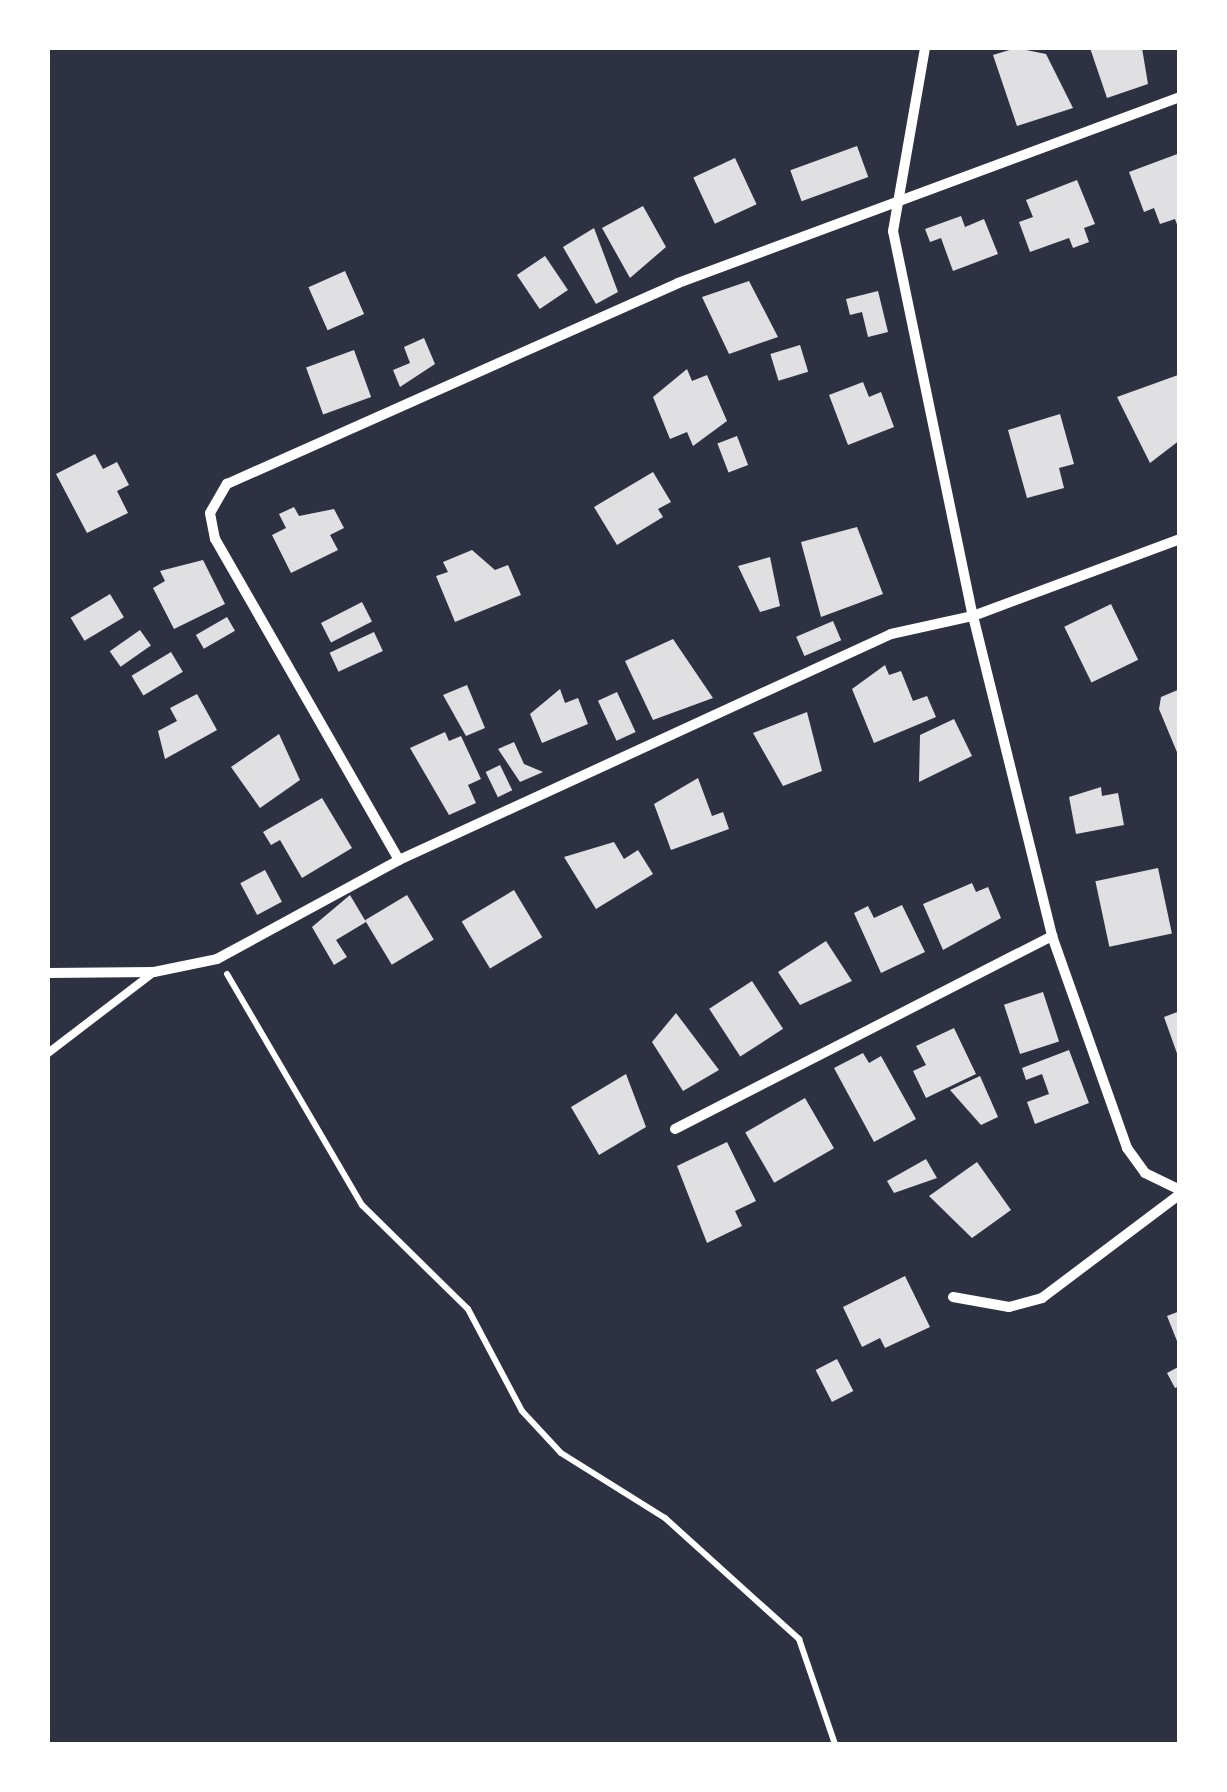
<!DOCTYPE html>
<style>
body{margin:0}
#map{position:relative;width:1227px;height:1792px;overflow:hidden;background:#2d3142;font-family:"Times New Roman",serif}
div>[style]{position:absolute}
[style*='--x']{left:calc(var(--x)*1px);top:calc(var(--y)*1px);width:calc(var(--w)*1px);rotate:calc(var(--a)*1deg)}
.building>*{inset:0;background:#e0e0e3;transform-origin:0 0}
.path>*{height:6px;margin:-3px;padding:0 3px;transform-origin:3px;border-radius:3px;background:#fff}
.service>*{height:8px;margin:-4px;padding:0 4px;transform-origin:4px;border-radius:4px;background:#fff}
.minor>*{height:10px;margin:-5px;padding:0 5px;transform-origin:5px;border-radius:5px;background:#fff}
span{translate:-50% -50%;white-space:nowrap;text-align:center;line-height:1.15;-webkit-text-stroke:9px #fff;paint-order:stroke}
.frame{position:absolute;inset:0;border:50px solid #fff;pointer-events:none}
</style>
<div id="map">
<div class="building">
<div style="clip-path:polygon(1016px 48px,1046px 54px,1073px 108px,1017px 126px,993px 55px)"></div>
<div style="clip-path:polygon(1090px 48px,1142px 48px,1148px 84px,1107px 98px)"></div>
<div style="left:857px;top:146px;width:33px;height:71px;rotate:70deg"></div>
<div style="clip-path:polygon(1180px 153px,1180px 230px,1179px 230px,1175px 219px,1160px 224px,1154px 208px,1144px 212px,1129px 172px)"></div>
<div style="left:735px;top:158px;width:51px;height:46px;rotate:65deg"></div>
<div style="clip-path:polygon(1077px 180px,1095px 224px,1084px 228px,1089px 242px,1073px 248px,1069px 238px,1030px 252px,1019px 222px,1033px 217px,1026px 200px)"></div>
<div style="clip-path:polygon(643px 206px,666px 247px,630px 278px,602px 228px)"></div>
<div style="clip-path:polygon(961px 216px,965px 227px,984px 219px,998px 254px,953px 271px,941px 238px,930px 242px,925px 229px)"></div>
<div style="clip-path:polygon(594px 228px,618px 292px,596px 304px,563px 247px)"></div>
<div style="left:545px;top:256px;width:41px;height:34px;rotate:56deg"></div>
<div style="left:345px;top:271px;width:47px;height:40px;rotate:66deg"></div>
<div style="clip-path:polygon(749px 281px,778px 337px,729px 354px,702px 297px)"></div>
<div style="clip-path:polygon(878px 291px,888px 332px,868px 337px,862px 312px,850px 315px,846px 299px)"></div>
<div style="clip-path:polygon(424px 338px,435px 364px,400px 387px,393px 370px,410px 363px,404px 347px)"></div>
<div style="left:800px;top:345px;width:28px;height:31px;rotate:73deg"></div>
<div style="left:354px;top:350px;width:50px;height:51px;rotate:70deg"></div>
<div style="clip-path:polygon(687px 369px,692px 381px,707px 375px,727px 421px,693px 446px,687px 432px,670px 439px,653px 397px)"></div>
<div style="clip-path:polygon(1178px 375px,1180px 440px,1150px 463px,1117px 397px)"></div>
<div style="clip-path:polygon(863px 382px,869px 397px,881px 392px,894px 427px,848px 445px,829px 395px)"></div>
<div style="clip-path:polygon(1060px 414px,1074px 464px,1059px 468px,1064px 488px,1027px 498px,1008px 430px)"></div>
<div style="left:737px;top:436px;width:31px;height:21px;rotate:69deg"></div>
<div style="clip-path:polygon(95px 454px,103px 469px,117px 462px,129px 485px,117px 491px,128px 513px,87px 533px,56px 474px)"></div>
<div style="clip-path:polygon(653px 472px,671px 502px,658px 509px,663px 517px,617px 545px,594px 507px)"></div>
<div style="clip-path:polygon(294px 507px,299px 516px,334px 509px,344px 528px,330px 535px,338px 550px,291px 573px,272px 535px,286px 528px,279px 514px)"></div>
<div style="clip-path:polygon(857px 527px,883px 594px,821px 617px,801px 542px)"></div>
<div style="clip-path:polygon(472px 550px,495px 570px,508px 565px,521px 595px,455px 622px,436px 576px,448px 572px,443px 562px)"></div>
<div style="clip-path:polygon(770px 557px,780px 606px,760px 612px,738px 566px)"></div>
<div style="clip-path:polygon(203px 560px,225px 604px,174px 629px,153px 588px,165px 581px,160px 571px)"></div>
<div style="left:110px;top:594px;width:27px;height:46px;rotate:59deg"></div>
<div style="left:362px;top:602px;width:22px;height:46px;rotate:63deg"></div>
<div style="left:1111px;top:604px;width:62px;height:52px;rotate:64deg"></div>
<div style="left:227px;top:617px;width:16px;height:36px;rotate:60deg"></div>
<div style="left:833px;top:621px;width:21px;height:40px;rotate:67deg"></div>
<div style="left:140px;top:630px;width:19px;height:37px;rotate:55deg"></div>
<div style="left:374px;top:632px;width:21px;height:49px;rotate:65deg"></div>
<div style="clip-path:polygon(673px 639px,713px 698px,653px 720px,625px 661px)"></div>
<div style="left:171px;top:652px;width:23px;height:46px;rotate:59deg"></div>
<div style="clip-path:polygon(885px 665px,889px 675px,901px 671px,913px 701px,927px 696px,936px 717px,874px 743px,852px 689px)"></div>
<div style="clip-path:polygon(467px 685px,485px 728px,466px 736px,443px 695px)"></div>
<div style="clip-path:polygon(560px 689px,565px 703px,578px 698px,588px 724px,542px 743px,530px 714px)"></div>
<div style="clip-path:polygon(1180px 689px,1180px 757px,1179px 757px,1159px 709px,1161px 697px)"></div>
<div style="left:617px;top:692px;width:44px;height:21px;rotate:65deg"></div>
<div style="clip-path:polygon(197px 694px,217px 730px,165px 759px,158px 731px,177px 721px,170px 708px)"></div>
<div style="clip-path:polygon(807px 712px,822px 771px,783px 786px,753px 733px)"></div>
<div style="clip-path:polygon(954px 719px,972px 756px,919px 782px,920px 735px)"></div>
<div style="clip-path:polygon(445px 732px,449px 741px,461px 736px,481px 779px,468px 785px,476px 803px,449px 815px,410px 748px)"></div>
<div style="clip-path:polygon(279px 734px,300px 780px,260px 808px,231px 767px)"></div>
<div style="clip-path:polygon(514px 742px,524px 764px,543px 772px,520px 782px,498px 749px)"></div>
<div style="left:500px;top:765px;width:28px;height:16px;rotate:64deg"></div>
<div style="clip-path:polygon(698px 778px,712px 816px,723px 812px,729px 829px,671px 850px,654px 804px)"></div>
<div style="clip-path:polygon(1101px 787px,1102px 796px,1118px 793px,1124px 825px,1076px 834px,1069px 797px)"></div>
<div style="clip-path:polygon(322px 798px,352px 848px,302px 878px,280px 840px,271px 845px,263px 832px)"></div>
<div style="clip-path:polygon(614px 842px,624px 859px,638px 850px,653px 874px,596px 909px,564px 857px)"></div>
<div style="left:1158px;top:868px;width:67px;height:64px;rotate:78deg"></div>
<div style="left:265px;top:870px;width:36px;height:28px;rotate:62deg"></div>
<div style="clip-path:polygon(972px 883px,976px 892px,988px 887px,1001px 918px,943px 950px,923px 904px)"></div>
<div style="left:514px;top:890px;width:55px;height:61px;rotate:59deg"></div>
<div style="clip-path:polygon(350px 895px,366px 922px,336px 940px,347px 957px,334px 965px,312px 927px)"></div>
<div style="left:407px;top:895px;width:52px;height:49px;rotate:59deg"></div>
<div style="clip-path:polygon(902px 905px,925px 952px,881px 973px,854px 913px,868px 906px,874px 918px)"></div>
<div style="clip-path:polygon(826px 941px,852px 981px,800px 1005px,778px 972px)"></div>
<div style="left:752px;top:981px;width:57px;height:51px;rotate:57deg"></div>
<div style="left:1043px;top:992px;width:52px;height:41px;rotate:72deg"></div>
<div style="clip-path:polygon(1180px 1011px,1180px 1058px,1179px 1059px,1164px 1017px)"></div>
<div style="clip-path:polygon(676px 1013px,719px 1070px,683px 1091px,652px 1042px)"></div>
<div style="clip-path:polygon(954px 1028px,976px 1074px,926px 1098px,913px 1071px,926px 1065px,916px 1046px)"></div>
<div style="clip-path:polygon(1069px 1050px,1089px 1103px,1035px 1124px,1027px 1102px,1049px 1094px,1042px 1074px,1026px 1080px,1022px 1068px)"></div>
<div style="clip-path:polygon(863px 1053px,869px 1063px,881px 1056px,916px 1119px,874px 1142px,834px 1068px)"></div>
<div style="clip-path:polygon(626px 1074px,646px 1127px,599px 1155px,571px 1107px)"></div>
<div style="clip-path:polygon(980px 1076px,998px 1117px,981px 1125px,950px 1090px)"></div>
<div style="left:805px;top:1098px;width:58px;height:69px;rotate:60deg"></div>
<div style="clip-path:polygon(727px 1142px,756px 1201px,735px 1211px,742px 1226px,707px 1243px,677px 1166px)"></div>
<div style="clip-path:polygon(926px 1159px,937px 1178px,894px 1193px,887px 1181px)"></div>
<div style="clip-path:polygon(977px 1162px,1011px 1210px,972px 1238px,929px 1196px)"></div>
<div style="clip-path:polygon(905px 1276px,930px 1327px,885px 1348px,880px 1338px,862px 1347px,843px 1307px)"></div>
<div style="clip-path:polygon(1180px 1311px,1180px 1346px,1179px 1346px,1167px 1316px)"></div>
<div style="left:837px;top:1359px;width:36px;height:24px;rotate:63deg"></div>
<div style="clip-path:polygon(1180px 1366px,1180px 1386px,1175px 1388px,1167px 1373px)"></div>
</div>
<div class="path">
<div style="--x:227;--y:974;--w:268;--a:59.7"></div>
<div style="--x:362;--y:1205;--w:148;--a:44.5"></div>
<div style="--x:468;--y:1309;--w:115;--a:62.1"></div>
<div style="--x:522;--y:1411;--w:57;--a:47.1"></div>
<div style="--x:561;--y:1453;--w:123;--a:32"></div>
<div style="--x:665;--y:1518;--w:181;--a:42.1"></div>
<div style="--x:799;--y:1639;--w:111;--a:71.1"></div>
</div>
<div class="service">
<div style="--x:48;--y:1053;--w:133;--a:-37.4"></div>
</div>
<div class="minor">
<div style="--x:925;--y:48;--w:186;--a:99.9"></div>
<div style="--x:893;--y:231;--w:393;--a:78.3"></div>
<div style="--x:973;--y:616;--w:330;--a:76.1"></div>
<div style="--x:1052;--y:936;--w:225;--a:70.5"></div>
<div style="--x:1127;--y:1148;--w:31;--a:54"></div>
<div style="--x:1145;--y:1173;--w:39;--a:26"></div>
<div style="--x:399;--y:860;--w:370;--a:-119.8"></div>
<div style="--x:215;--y:539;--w:26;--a:-101"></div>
<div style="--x:210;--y:513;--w:34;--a:-60"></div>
<div style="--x:227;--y:484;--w:494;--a:-24"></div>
<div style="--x:678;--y:283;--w:535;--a:-20.33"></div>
<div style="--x:48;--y:973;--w:106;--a:-0.5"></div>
<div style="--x:154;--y:972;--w:64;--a:-11.7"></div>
<div style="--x:217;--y:959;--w:207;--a:-28.5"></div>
<div style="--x:399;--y:860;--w:541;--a:-24.67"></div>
<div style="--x:891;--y:634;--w:84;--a:-12.4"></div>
<div style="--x:973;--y:616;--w:221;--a:-20.4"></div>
<div style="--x:675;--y:1129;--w:424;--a:-27.1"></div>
<div style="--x:953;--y:1297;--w:57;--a:10.1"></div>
<div style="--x:1009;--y:1307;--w:34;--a:-15"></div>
<div style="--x:1042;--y:1298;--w:173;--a:-37"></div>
</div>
<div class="frame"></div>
</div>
